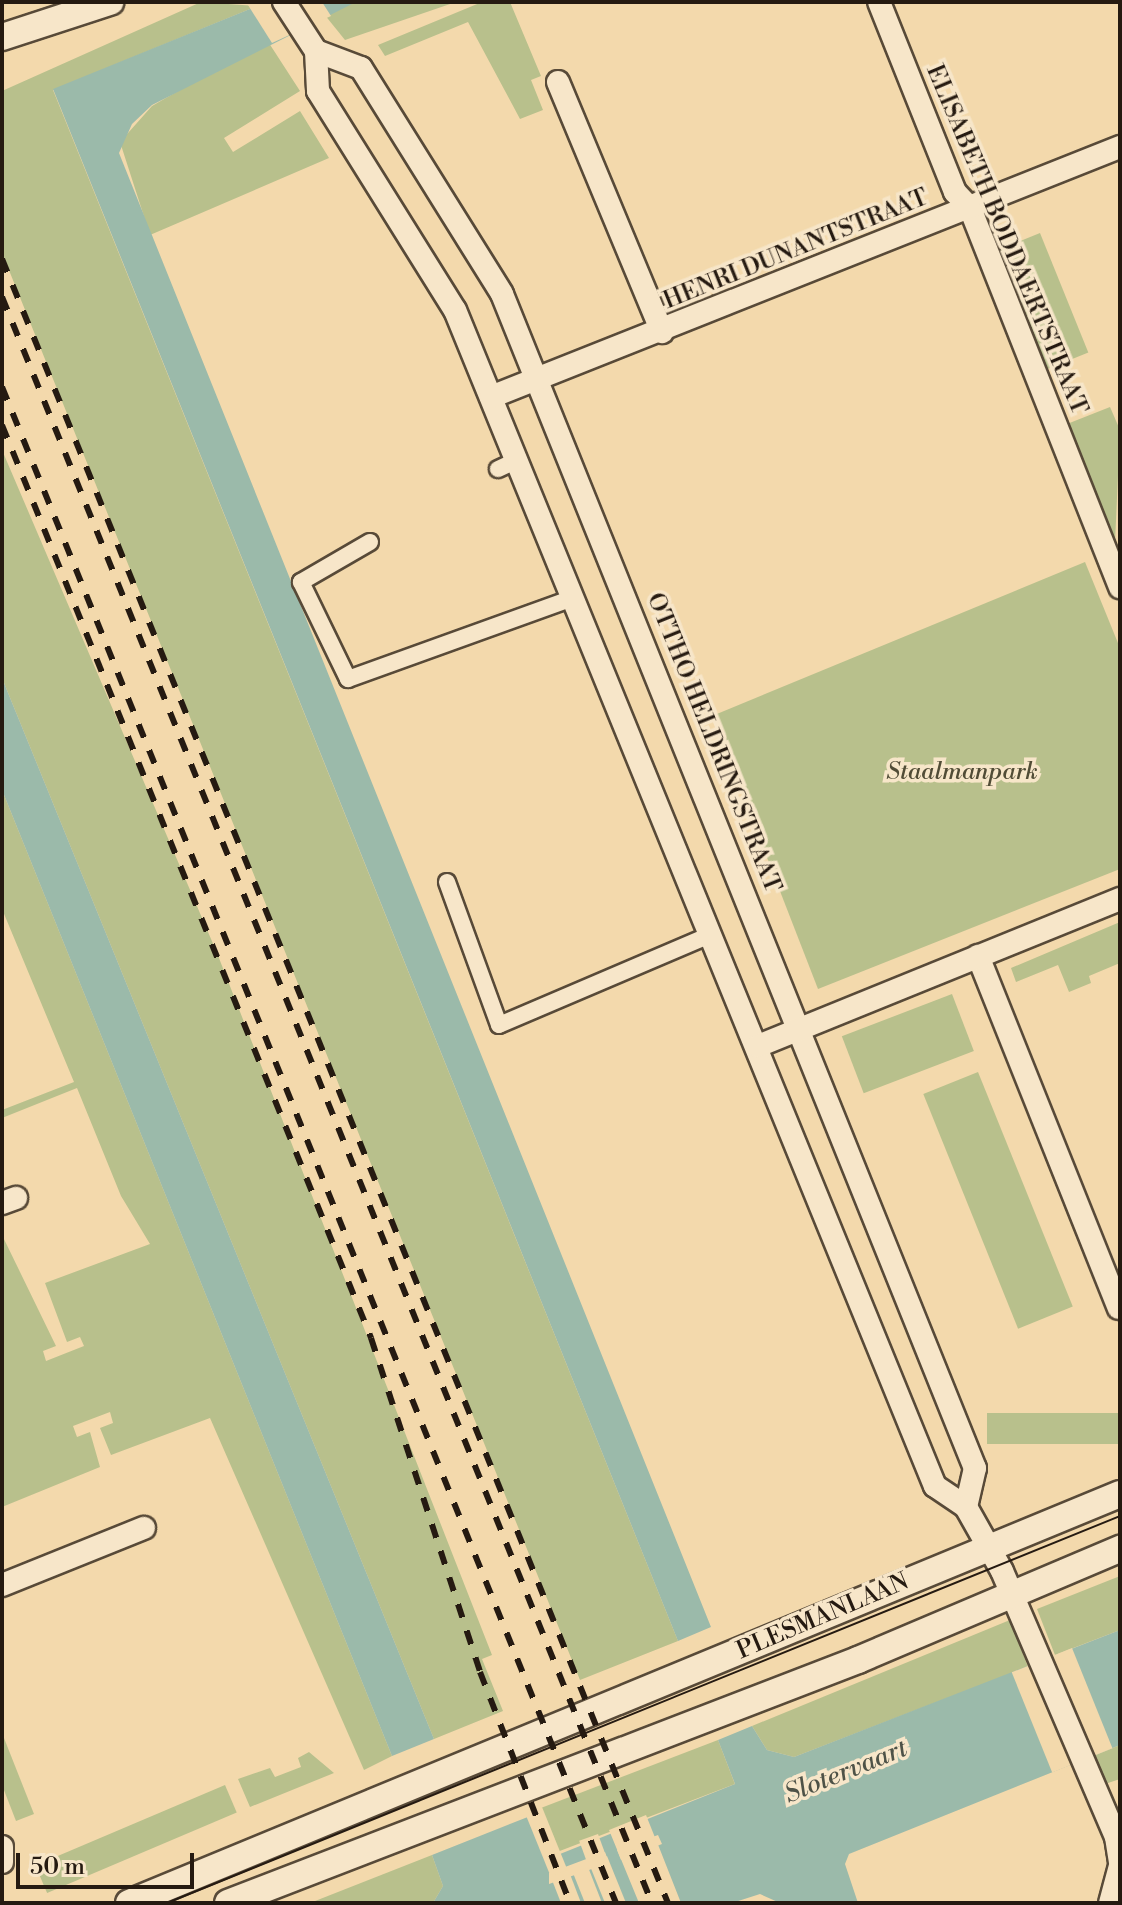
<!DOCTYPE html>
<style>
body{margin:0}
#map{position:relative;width:1122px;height:1905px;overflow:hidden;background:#f3d9ac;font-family:"Libre Bodoni",serif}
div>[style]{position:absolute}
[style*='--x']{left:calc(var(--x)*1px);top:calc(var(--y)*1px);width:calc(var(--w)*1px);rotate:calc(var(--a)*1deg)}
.green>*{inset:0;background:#b8c08c;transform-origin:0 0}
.water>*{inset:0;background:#9bbaaa}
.pier>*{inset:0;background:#f3d9ac;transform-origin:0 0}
.roads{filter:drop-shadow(2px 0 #584a38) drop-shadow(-2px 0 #584a38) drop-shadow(0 2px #584a38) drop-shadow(0 -2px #584a38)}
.pedestrian>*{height:16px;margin:-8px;padding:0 8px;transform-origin:8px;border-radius:8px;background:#f7e6c9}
.minor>*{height:22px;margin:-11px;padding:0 11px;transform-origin:11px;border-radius:11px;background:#f7e6c9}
.tertiary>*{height:26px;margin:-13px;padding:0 13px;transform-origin:13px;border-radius:13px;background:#f7e6c9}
.tram>*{height:2px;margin:-1px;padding:0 1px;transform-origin:1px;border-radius:1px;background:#251a11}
.rail>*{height:6px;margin-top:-3px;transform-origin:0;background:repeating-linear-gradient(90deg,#251a11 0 14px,transparent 0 28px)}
span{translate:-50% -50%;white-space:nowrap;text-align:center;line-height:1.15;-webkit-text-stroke:7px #f7e6c9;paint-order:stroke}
.street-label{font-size:24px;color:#251a11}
.park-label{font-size:24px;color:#514c36;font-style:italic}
.water-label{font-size:26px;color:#4e5247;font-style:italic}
.frame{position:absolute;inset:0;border:4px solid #251a11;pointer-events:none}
.scale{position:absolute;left:16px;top:1853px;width:178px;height:36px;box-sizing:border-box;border:4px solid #251a11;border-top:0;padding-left:10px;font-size:24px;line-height:28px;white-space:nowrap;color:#251a11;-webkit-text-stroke:6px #f7e6c9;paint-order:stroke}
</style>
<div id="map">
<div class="green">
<div style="clip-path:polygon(201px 2px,257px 6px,53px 90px,678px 1641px,580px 1680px,2px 253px,2px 91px)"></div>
<div style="clip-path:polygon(356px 2px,456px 2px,345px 40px,324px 14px)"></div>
<div style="clip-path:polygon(482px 2px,510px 2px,541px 76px,531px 80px,543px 110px,520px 119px,468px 22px,385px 56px,378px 45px)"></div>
<div style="clip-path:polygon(267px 40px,300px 91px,224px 138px,233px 152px,300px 111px,329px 158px,150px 235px,120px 142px,152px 106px)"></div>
<div style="left:1040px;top:233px;width:129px;height:46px;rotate:68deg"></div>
<div style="clip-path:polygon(1110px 407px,1120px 430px,1115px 543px,1067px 424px)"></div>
<div style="clip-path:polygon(2px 450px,217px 953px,492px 1655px,482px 1659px,503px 1711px,434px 1739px,2px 678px)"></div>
<div style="clip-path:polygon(1085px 562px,1120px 648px,1120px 869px,818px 989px,712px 716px)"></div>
<div style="clip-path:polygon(2px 790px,392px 1756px,364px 1770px,210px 1418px,111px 1455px,100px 1428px,113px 1423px,110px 1412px,73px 1426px,77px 1437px,90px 1432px,100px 1467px,2px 1507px,2px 1235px,56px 1346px,43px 1351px,46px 1361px,84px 1346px,80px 1337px,67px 1342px,45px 1283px,150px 1244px,121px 1196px,77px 1088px,2px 1118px,2px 1110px,74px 1082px,2px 909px)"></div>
<div style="clip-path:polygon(1120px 922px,1120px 963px,1089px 976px,1091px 983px,1069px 992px,1058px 965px,1016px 982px,1011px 968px)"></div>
<div style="left:952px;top:994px;width:61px;height:118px;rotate:69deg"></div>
<div style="left:978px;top:1072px;width:253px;height:59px;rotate:68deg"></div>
<div style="left:1120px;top:1413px;width:31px;height:133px;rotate:90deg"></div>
<div style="clip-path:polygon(1120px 1576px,1120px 1630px,1055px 1655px,1037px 1609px)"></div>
<div style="clip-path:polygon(1010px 1620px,1028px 1667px,794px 1757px,767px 1750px,752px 1726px)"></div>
<div style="clip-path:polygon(2px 1733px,34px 1814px,16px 1821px,2px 1785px)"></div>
<div style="left:718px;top:1740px;width:47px;height:189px;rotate:69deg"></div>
<div style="clip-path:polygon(1120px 1745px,1120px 1779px,1105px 1784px,1093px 1756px)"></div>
<div style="clip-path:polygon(309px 1752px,334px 1773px,250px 1807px,238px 1779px,270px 1768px,275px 1777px,301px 1767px,298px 1758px)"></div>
<div style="left:225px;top:1785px;width:30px;height:206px;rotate:67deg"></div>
<div style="clip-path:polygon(432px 1855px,443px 1886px,433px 1903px,310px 1903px)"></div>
</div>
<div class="water">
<div style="clip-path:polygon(267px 2px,356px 2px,152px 105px,132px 124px,119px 153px,711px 1627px,678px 1641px,53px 89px)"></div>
<div style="clip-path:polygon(2px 678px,434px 1739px,392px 1756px,2px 790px)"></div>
<div style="clip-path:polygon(evenodd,1120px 1630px,1120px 1745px,849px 1854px,845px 1864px,858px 1903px,780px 1903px,760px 1894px,732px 1903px,433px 1903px,443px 1886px,432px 1855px,543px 1811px,560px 1854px,735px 1784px,718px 1740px,752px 1726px,767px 1750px,794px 1757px,1120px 1630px,658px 1835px,662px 1844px,621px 1860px,617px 1850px,658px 1835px,1120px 1630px,605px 1852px,609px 1863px,549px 1884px,549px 1873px,605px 1852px)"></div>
</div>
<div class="pier">
<div style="clip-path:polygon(256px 2px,322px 2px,331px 16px,272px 43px,248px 5px)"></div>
<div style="left:1072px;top:1648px;width:108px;height:65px;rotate:68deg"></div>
<div style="left:542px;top:1807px;width:68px;height:18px;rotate:68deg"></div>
<div style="clip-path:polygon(646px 1815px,656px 1840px,622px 1853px,657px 1842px,681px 1903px,639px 1903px,609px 1830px)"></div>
<div style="left:598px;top:1834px;width:23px;height:20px;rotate:70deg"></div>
<div style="clip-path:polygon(607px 1856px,626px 1903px,605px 1903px,590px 1866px)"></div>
<div style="clip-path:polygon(588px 1867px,602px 1903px,585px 1903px,573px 1873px)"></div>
<div style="clip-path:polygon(570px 1874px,581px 1903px,561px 1903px,552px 1880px)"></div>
</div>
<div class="roads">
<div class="pedestrian">
<div style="--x:498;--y:469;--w:21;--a:-25"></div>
<div style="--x:370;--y:542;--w:80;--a:149.9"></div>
<div style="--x:301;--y:582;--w:108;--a:64.1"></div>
<div style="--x:348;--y:679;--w:239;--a:-19.8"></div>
<div style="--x:447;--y:882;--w:152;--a:70"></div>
<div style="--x:499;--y:1025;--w:229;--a:-23.1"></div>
</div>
<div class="minor">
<div style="--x:284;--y:2;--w:59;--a:56.9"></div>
<div style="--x:316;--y:51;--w:48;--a:20.7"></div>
<div style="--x:361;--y:68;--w:266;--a:58"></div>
<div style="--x:502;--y:294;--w:1266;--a:68.06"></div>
<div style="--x:975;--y:1468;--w:40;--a:103"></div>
<div style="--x:879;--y:2;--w:205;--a:68.2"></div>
<div style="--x:955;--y:192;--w:22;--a:47"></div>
<div style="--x:970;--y:208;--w:408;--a:68.4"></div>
<div style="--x:316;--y:51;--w:40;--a:87.1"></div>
<div style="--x:318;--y:91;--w:258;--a:58"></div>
<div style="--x:455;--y:310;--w:1270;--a:67.8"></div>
<div style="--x:935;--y:1486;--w:37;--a:34"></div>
<div style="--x:966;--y:1507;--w:73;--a:60.6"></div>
<div style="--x:1002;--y:1571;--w:289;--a:66.8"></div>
<div style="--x:1116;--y:1837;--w:25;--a:81"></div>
<div style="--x:558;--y:82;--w:271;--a:67.4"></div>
<div style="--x:491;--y:397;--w:677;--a:-21.68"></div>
<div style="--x:978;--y:956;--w:379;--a:68.2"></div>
<div style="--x:758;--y:1046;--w:391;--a:-22.1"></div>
<div style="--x:2;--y:1203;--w:15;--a:-20"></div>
<div style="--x:2;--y:1585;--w:153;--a:-21.9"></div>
<div style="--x:2;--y:1847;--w:15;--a:90"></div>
<div style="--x:1110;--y:1903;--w:39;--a:-75"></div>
</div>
<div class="tertiary">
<div style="--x:2;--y:37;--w:114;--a:-18"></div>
<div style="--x:129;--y:1903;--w:1072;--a:-22.43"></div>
<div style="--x:228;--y:1903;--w:675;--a:-21.09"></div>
<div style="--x:858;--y:1660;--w:285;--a:-23"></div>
</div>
</div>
<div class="tram">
<div style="--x:167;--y:1903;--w:1029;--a:-22.1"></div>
</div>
<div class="rail">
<div style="--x:2;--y:259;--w:1774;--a:67.95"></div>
<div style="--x:2;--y:297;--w:1733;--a:67.97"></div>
<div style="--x:2;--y:387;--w:1636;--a:67.95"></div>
<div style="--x:2;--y:425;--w:985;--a:67.99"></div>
<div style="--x:371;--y:1338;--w:351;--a:71.9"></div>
<div style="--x:480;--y:1672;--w:248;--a:68.7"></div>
</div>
<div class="street-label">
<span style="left:1006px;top:240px;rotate:67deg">ELISABETH BODDAERTSTRAAT</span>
<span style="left:796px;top:250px;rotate:-22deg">HENRI DUNANTSTRAAT</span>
<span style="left:713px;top:743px;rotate:68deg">OTTHO HELDRINGSTRAAT</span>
<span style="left:823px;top:1617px;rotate:-23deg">PLESMANLAAN</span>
</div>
<div class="park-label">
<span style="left:962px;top:773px">Staalmanpark</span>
</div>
<div class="water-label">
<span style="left:846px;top:1772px;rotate:-22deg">Slotervaart</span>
</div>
<div class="frame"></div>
<div class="scale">50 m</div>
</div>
